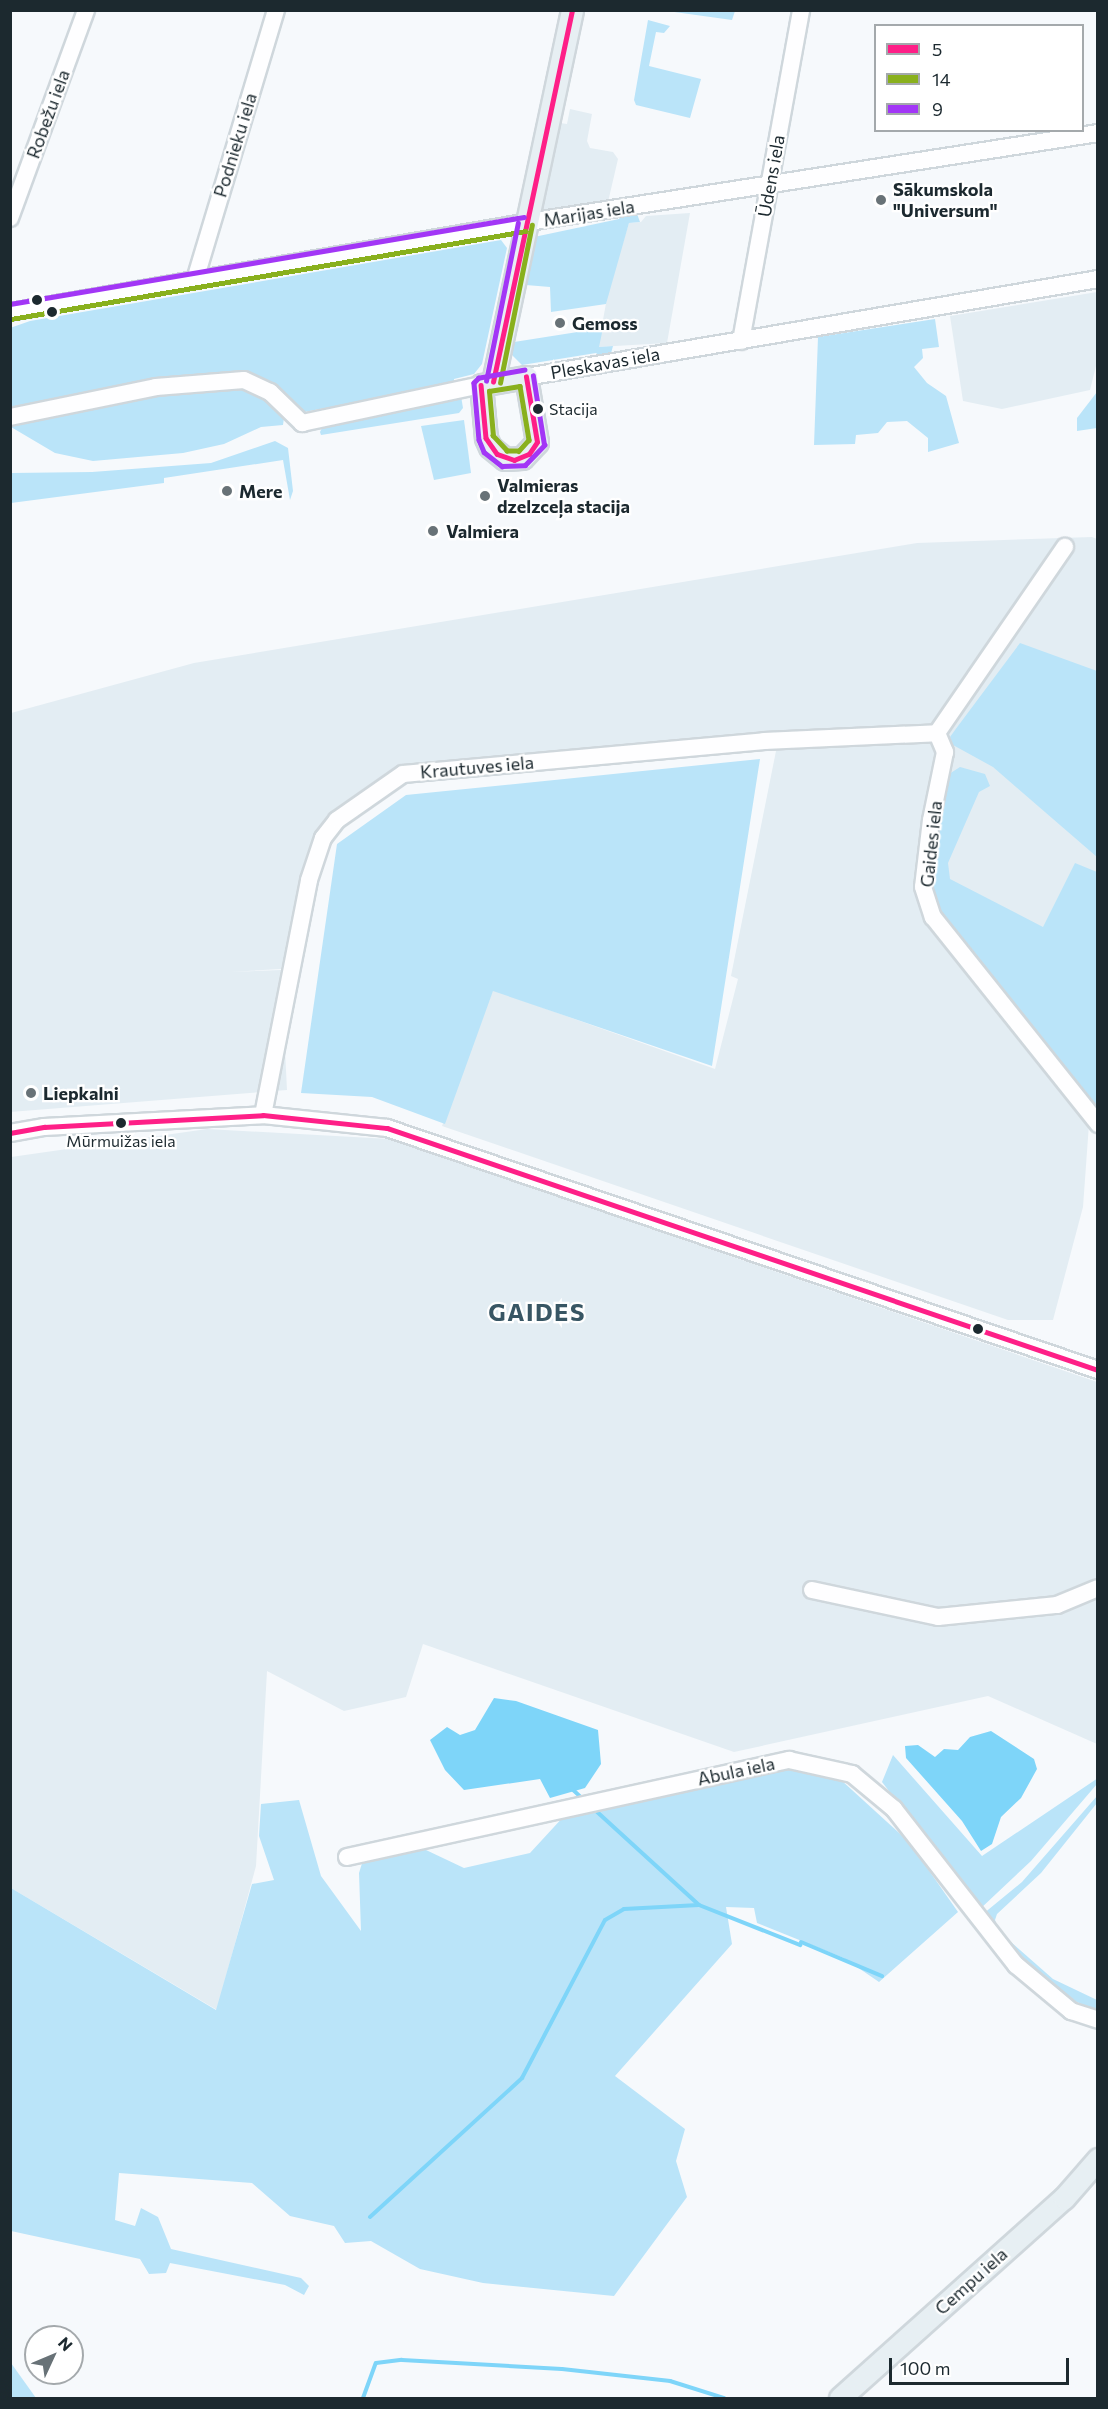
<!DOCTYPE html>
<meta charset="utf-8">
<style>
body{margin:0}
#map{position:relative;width:1108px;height:2409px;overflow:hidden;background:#f6f9fc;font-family:Commissioner,sans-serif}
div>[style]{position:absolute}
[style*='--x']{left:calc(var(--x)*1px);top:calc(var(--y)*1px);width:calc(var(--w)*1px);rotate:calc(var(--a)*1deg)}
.built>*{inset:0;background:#e3edf3}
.green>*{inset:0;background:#bae4f9}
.water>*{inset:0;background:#7ed5f9}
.stream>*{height:4px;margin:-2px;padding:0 2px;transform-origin:2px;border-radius:2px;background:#7ed5f9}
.roads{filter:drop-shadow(2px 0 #cfd7dc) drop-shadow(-2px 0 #cfd7dc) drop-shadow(0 2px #cfd7dc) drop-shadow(0 -2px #cfd7dc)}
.minor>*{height:16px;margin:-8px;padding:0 8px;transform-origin:8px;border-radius:8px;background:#fefeff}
.major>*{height:21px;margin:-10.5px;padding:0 10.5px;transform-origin:10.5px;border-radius:10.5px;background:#e7eff3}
.bus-1>*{height:4.5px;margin:-2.25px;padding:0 2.25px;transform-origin:2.25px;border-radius:2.25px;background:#fe1f87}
.bus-2>*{height:4.5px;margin:-2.25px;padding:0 2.25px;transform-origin:2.25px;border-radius:2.25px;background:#89b01d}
.bus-3>*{height:4.5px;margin:-2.25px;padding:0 2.25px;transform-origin:2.25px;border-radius:2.25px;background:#a236f6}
.dots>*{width:16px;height:16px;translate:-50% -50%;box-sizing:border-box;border:3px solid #fff;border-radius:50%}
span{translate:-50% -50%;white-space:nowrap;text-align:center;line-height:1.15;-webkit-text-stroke:4.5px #fff;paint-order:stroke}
.bus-label{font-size:16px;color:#1c292f}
.left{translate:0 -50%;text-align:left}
.street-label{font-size:18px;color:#1c292f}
.poi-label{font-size:18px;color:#1c292f;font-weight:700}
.district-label{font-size:24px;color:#385664;font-weight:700;letter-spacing:1.5px}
.frame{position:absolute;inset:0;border:12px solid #1c292f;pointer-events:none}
.legend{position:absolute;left:874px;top:24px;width:210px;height:108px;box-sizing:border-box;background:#fff;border:2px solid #a4a9ac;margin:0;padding:8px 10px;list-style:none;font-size:18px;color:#1c292f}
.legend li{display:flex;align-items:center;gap:12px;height:30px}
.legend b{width:30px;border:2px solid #a4a9ac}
.north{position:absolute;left:24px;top:2325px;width:60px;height:60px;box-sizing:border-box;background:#fff;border:2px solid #a4a9ac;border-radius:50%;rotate:46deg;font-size:16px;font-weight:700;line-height:24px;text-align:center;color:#1c292f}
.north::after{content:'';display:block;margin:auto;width:21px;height:27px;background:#687277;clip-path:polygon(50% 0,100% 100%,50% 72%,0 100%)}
.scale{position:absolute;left:889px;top:2358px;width:180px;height:27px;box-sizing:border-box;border:3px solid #1c292f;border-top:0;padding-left:8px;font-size:18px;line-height:21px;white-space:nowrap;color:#1c292f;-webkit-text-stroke:4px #fff;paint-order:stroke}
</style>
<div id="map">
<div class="built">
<div style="clip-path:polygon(570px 109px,592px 114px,587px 141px,590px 148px,613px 152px,618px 159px,608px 202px,540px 211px,560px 123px,567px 124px)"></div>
<div style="clip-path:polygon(690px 213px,667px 343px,598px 347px,609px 287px,629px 223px,641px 222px,646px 216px)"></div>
<div style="clip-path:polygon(1097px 292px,1097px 362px,1090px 390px,1002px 409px,963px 401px,950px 316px)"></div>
<div style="clip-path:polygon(1092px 537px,1097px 539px,1097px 1111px,1089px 1124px,1083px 1207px,1053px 1320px,1008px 1320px,442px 1126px,493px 990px,715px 1069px,738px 979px,731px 976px,777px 746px,397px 785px,326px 820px,304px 880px,281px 969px,230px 972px,281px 970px,287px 1090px,10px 1112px,11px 713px,194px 663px,917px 543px)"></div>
<div style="clip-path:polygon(207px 1129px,390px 1139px,1097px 1382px,1097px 1744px,988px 1696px,734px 1752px,423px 1644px,406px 1697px,344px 1711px,267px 1671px,256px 1866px,217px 2010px,11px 1888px,11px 1157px)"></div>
</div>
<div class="green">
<div style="clip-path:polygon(660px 10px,735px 10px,735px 11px,732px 20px)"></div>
<div style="clip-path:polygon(648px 20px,670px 26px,664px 33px,656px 32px,649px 66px,701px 79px,690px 118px,636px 105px,634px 100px)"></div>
<div style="clip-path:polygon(624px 211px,636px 211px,640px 222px,629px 223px,606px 304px,551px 312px,550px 287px,526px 285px,534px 237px,619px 219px)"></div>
<div style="clip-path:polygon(501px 240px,507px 248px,482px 364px,474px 374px,454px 379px,454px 384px,304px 412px,246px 374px,224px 373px,11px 414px,10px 328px,30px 321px)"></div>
<div style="clip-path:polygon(935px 319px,939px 347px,922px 349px,923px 358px,914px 367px,927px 383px,946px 396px,959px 443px,928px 452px,928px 438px,907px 421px,887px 422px,878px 433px,856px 435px,855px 444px,814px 445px,818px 337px)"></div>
<div style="clip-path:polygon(603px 328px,599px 347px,613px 346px,610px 357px,603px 359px,596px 353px,522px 365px,512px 355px,514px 342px)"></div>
<div style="clip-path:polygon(232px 385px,252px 389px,270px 400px,284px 418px,283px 425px,261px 427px,224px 444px,183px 453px,93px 461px,55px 453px,11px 427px,100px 405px)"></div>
<div style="clip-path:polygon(1097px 392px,1097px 428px,1077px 431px,1077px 418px)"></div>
<div style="clip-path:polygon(461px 396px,463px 408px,459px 413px,321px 435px,320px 432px,323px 426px)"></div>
<div style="clip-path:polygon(464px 420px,471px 473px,434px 480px,421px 426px)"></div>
<div style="clip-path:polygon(275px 441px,288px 448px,293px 491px,290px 500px,283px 460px,164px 478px,164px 483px,11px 503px,11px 473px,92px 472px,211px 463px)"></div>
<div style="clip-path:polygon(1020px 643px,1097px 671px,1097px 857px,993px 767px,953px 745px,950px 737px,955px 730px)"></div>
<div style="clip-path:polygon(760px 759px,712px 1066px,493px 991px,445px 1124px,372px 1097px,301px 1093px,337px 844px,406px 795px)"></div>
<div style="clip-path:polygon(960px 767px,985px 774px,990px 786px,979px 792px,948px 863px,950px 879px,1043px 927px,1075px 863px,1097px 872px,1097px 1115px,940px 917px,929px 887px,946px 776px)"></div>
<div style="clip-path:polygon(893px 1755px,982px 1856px,1098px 1778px,1097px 1784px,1031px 1861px,980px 1909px,882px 1782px)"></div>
<div style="clip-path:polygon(787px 1764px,829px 1769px,909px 1842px,958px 1912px,879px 1982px,844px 1958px,757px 1923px,754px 1908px,726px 1907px,732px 1944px,615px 2076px,685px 2129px,676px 2161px,687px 2197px,614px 2296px,483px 2283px,420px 2269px,371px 2241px,345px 2243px,334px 2226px,290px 2216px,252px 2183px,119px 2173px,115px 2220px,135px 2226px,141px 2208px,158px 2217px,171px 2249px,301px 2278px,309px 2286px,304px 2295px,285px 2285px,170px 2263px,166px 2273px,149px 2274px,140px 2259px,11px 2231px,11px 1888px,216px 2010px,252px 1884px,274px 1880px,259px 1836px,261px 1804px,299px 1800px,321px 1876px,361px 1931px,359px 1873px,368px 1844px,417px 1835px,426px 1850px,464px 1868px,530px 1853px,565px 1815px)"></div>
<div style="clip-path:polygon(1097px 1796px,1097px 1803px,1041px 1873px,997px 1914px,995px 1920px,1000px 1934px,983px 1914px,1022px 1882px)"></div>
<div style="clip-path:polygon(1011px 1942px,1053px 1979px,1097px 2000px,1097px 2011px,1068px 1998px,1030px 1968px,1009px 1944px)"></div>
<div style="clip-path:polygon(11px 2363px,36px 2398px,11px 2398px)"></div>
</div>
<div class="water">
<div style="clip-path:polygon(494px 1698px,516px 1701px,598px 1730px,601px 1764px,585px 1788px,550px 1798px,540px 1779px,464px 1790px,445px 1770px,430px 1740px,447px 1727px,460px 1735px,475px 1730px)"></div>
<div style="clip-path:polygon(991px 1731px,1034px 1759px,1037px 1769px,1021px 1798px,1001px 1817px,992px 1844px,981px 1851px,962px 1821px,906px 1758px,905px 1746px,918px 1745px,935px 1757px,944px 1749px,958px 1750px,970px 1737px)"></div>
</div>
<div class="stream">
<div style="--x:571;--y:1788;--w:16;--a:43"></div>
<div style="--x:699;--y:1905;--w:109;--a:21.6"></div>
<div style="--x:801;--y:1942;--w:88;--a:22.8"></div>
<div style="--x:370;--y:2217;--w:206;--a:-42.4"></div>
<div style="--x:522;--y:2078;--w:178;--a:-62.3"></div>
<div style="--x:605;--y:1920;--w:22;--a:-30"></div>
<div style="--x:624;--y:1909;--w:75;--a:-3.1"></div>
<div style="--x:699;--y:1905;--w:139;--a:-137.6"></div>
<div style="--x:363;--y:2398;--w:37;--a:-70"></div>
<div style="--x:376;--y:2363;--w:26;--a:-7"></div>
<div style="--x:402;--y:2360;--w:160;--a:3.2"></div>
<div style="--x:562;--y:2369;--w:109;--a:6.3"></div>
<div style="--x:670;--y:2381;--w:57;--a:17.5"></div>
</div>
<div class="roads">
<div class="minor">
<div style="--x:10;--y:218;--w:221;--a:-69.9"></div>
<div style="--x:195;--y:280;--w:282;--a:-73.3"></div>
<div style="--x:10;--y:312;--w:533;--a:-9.83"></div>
<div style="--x:535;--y:221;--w:570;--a:-8.88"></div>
<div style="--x:741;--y:341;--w:336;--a:-79.7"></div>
<div style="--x:526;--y:377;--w:580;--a:-9.72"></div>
<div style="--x:10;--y:417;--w:149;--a:-11.6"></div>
<div style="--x:156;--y:387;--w:88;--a:-4.5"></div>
<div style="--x:244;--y:380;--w:29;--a:25"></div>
<div style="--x:270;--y:392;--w:45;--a:44.1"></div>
<div style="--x:302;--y:423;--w:183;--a:-12"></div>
<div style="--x:937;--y:733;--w:21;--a:67"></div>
<div style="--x:945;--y:752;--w:69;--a:101.6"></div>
<div style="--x:931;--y:820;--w:67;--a:96.8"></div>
<div style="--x:923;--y:887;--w:32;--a:72"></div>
<div style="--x:933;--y:917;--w:265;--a:51.4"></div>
<div style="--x:937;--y:733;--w:226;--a:-55.5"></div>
<div style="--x:263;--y:1115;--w:239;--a:-78.9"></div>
<div style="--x:309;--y:880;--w:44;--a:-71.6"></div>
<div style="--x:323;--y:838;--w:23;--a:-52"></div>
<div style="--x:337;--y:820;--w:80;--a:-34.9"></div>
<div style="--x:403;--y:774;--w:363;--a:-5.2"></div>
<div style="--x:764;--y:741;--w:173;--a:-2.6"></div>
<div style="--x:10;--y:1133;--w:35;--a:-10"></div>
<div style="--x:44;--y:1127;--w:219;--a:-3.1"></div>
<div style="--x:263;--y:1115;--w:125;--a:6"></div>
<div style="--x:387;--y:1128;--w:751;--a:18.8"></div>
<div style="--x:812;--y:1590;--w:129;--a:12.1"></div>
<div style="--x:938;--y:1617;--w:120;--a:-5.8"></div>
<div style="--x:1057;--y:1605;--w:44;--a:-22.5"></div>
<div style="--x:347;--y:1857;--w:453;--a:-12.4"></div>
<div style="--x:789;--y:1760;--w:65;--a:12.5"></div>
<div style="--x:852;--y:1774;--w:55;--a:39.8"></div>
<div style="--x:894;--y:1809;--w:198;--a:52"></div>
<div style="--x:1016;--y:1965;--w:72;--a:39.9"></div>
<div style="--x:1071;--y:2011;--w:28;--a:18"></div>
</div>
<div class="major">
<div style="--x:526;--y:377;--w:66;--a:80.4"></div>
<div style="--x:537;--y:442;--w:22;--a:133"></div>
<div style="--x:522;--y:458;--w:17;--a:177"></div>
<div style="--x:505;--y:459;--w:19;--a:-141"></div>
<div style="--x:490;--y:447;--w:10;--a:-114"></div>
<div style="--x:486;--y:438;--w:53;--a:-95.4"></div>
<div style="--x:481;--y:385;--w:46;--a:-10.1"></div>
<div style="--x:493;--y:382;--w:380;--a:-78"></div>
<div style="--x:840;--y:2398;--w:300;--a:-41.8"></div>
<div style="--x:1064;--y:2198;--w:52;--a:-48.9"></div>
</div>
</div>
<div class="bus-1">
<div style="--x:493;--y:382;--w:380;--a:-78"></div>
<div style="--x:481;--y:385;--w:53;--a:84.6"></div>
<div style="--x:486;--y:438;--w:19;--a:55"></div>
<div style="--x:497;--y:454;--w:18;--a:19"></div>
<div style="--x:514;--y:460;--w:16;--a:-22"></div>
<div style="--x:529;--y:454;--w:14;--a:-56"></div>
<div style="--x:537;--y:442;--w:66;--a:-99.6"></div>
<div style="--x:10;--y:1133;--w:35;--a:-10"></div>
<div style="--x:44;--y:1127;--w:219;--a:-3.1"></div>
<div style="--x:263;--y:1115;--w:125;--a:6"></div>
<div style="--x:387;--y:1128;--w:751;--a:18.8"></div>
</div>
<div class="bus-2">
<div style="--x:11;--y:319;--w:522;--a:-9.7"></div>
<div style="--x:500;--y:383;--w:161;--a:-78.6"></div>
<div style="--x:520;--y:386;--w:55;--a:80.5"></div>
<div style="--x:529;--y:440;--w:15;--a:132"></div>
<div style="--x:519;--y:451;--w:12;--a:180"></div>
<div style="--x:507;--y:451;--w:21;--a:-133"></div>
<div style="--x:493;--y:436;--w:45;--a:-95.1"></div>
<div style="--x:489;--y:391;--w:31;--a:-9"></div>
</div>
<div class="bus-3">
<div style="--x:10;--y:304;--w:521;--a:-9.61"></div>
<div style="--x:525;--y:370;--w:47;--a:170.1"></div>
<div style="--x:479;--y:378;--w:7;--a:135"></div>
<div style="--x:474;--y:383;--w:57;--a:85"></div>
<div style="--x:479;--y:440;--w:13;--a:67"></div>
<div style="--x:484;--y:452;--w:23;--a:38"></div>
<div style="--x:502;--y:466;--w:23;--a:-2"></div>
<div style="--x:525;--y:465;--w:28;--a:-46"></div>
<div style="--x:544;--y:445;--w:70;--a:-99.1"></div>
<div style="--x:486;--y:381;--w:161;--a:-78.6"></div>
</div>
<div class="dots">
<div style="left:881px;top:200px;background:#687277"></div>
<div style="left:37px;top:300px;background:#1c292f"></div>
<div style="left:52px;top:312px;background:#1c292f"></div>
<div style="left:560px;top:323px;background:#687277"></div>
<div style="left:538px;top:409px;background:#1c292f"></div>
<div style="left:227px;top:491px;background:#687277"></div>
<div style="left:485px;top:496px;background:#687277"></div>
<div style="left:433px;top:531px;background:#687277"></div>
<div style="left:31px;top:1093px;background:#687277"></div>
<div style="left:121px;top:1123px;background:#1c292f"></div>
<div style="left:978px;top:1329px;background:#1c292f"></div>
</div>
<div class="bus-label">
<span class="left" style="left:549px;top:409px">Stacija</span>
<span style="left:121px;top:1141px">Mūrmuižas iela</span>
</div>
<div class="street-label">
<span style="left:48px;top:114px;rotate:-70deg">Robežu iela</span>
<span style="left:235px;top:145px;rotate:-73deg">Podnieku iela</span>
<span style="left:771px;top:176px;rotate:-80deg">Ūdens iela</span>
<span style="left:589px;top:213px;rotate:-9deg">Marijas iela</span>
<span style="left:605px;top:363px;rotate:-10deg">Pleskavas iela</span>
<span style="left:477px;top:767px;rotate:-5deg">Krautuves iela</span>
<span style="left:931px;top:844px;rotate:-84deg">Gaides iela</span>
<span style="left:736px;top:1771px;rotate:-12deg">Abula iela</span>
<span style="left:971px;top:2281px;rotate:-42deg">Cempu iela</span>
</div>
<div class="poi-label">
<span class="left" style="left:893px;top:200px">Sākumskola<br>"Universum"</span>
<span class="left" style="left:572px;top:323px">Gemoss</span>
<span class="left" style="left:497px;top:496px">Valmieras<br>dzelzceļa stacija</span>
<span class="left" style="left:239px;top:491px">Mere</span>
<span class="left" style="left:446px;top:531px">Valmiera</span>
<span class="left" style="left:43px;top:1093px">Liepkalni</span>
</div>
<div class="district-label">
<span style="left:537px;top:1312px">GAIDES</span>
</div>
<div class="frame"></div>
<ul class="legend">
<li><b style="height:8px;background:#fe1f87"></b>5</li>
<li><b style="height:8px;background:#89b01d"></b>14</li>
<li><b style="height:8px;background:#a236f6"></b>9</li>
</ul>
<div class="north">N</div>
<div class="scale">100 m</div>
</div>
